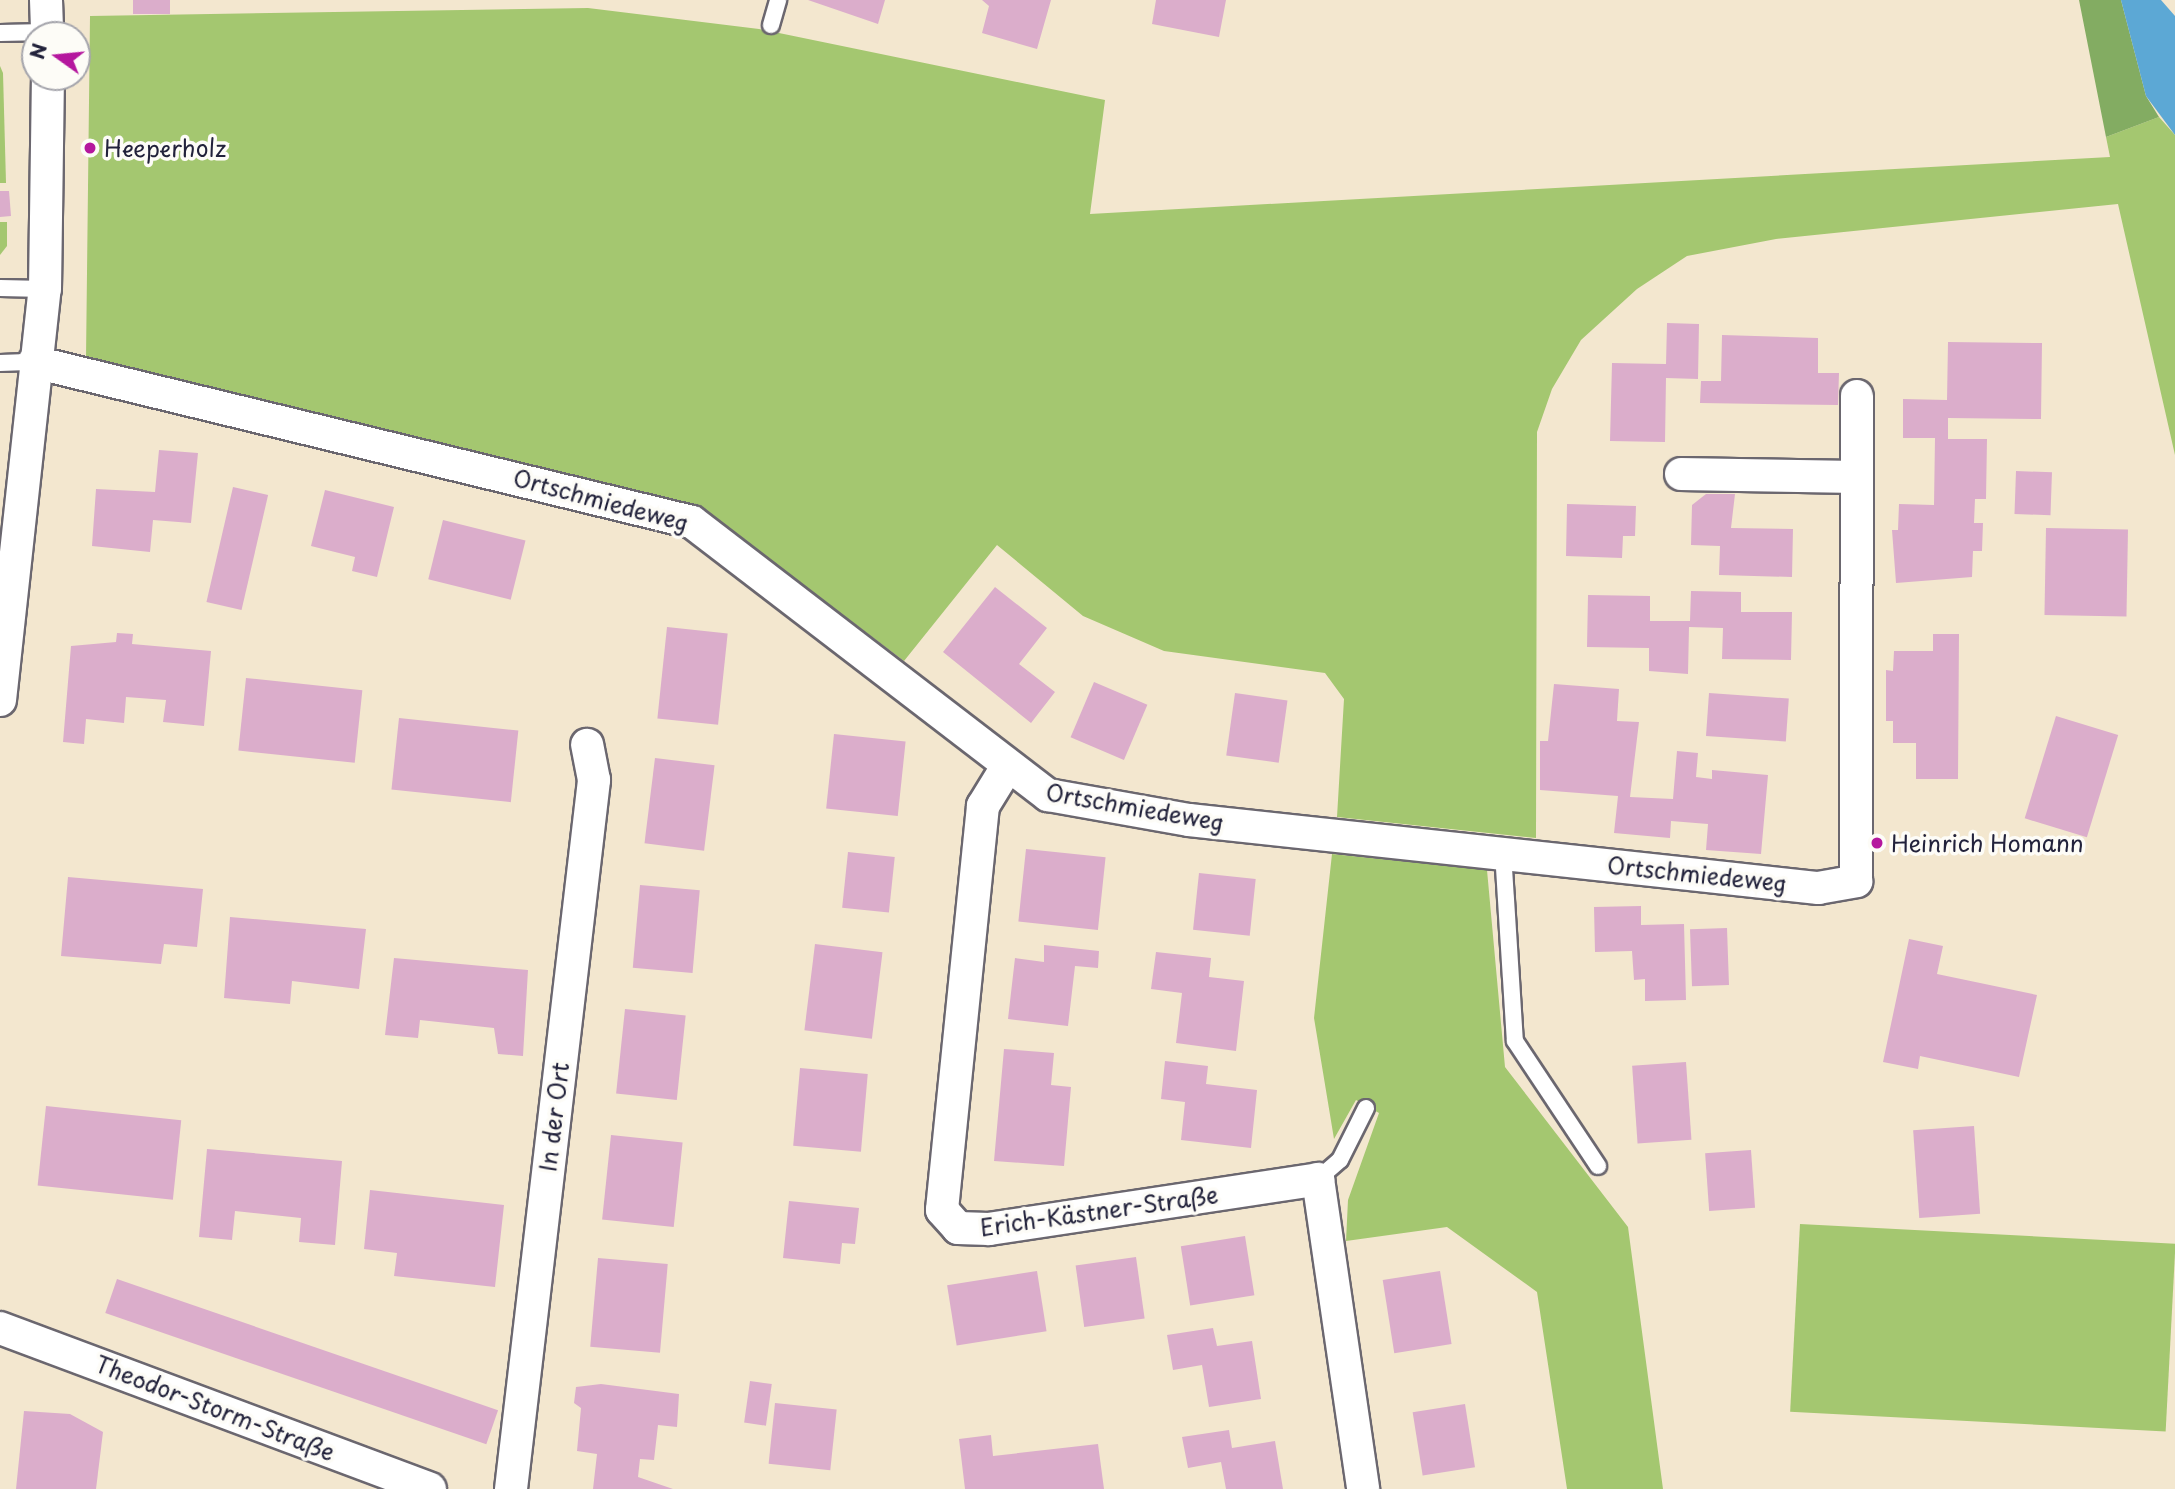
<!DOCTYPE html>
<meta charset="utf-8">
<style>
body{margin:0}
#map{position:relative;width:2175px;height:1489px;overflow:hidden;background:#f3e7cf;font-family:"Playpen Sans",sans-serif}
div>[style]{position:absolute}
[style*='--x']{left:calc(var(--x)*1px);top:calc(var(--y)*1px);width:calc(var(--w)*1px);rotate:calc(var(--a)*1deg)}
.green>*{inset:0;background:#a4c770;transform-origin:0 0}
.forest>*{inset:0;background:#83ac62}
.water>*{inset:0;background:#5ca8d5}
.building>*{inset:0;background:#dbadcb;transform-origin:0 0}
.roads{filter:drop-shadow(2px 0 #6b676f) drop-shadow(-2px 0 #6b676f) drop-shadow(0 2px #6b676f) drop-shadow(0 -2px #6b676f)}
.service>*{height:16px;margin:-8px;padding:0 8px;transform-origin:8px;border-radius:8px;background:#fff}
.minor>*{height:32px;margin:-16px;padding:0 16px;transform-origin:16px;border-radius:16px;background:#fff}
.dots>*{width:19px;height:19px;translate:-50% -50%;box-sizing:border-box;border:4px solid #fdfcf7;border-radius:50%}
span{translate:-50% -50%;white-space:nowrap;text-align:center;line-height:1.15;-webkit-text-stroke:7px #fdfcf7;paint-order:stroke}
.poi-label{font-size:23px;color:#22223b}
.left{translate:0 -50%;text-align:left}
.street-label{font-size:23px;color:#22223b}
.north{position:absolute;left:21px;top:21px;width:70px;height:70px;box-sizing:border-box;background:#fdfcf7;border:2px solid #a5a5ac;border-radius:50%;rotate:285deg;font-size:19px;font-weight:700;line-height:28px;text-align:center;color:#22223b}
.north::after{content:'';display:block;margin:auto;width:24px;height:32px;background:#b5179e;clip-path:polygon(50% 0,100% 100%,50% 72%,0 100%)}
</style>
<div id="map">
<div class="green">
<div style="clip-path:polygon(588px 8px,759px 29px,1105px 100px,1090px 214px,2110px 157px,2106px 137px,2159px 117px,2175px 135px,2175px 455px,2118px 204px,1776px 239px,1687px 256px,1637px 289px,1581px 340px,1552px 389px,1537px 432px,1536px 838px,1337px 817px,1344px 699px,1325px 673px,1164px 651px,1083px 616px,997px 545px,904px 661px,697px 505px,86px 358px,90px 16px)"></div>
<div style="clip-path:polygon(0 66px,3px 73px,6px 183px,0 183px)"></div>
<div style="clip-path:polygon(0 222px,7px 222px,7px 246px,0 255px)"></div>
<div style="clip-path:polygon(1332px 854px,1487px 870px,1505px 1067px,1628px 1227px,1663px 1489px,1567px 1489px,1537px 1292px,1447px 1227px,1346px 1241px,1348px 1200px,1379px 1113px,1356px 1100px,1334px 1139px,1314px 1018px)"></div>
<div style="left:1800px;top:1224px;width:376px;height:188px;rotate:3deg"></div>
</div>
<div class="forest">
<div style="clip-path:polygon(2079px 0,2121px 0,2146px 96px,2159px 117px,2106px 137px)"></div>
</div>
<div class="water">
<div style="clip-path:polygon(2121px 0,2161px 0,2175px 16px,2175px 135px,2146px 96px)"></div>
</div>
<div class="building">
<div style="left:133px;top:0;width:37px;height:14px"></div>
<div style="clip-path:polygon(808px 0,885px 0,878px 24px)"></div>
<div style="clip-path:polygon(982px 0,1051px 0,1037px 49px,982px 33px,989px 6px)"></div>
<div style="clip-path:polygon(1156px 0,1226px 0,1219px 37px,1152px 24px)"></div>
<div style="clip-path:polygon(0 191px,9px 191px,11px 216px,0 217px)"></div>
<div style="clip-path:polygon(1667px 323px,1699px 324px,1698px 379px,1666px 378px,1665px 442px,1610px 441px,1612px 363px,1666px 364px)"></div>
<div style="clip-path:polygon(1722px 335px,1818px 338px,1818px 373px,1839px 373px,1838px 405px,1700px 403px,1701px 381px,1721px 381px)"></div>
<div style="clip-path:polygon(1948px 342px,2042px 343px,2041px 419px,1948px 418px,1948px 439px,1987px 439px,1986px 499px,1975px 499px,1974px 523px,1983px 523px,1982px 551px,1973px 551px,1972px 577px,1896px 583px,1892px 530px,1898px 530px,1899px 504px,1934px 505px,1935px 438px,1903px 438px,1903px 399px,1947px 400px)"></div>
<div style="clip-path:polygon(159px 450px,198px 453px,191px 523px,153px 520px,150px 552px,92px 546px,96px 489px,155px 492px)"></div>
<div style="left:2016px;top:471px;width:36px;height:43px;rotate:2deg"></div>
<div style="left:233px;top:487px;width:36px;height:118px;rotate:13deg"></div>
<div style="clip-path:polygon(325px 490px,394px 507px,377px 577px,352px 571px,355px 557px,311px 546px)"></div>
<div style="clip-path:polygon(1706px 494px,1735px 494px,1731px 528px,1793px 529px,1792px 577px,1719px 575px,1720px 546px,1691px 545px,1692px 505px)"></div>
<div style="clip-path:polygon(1567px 504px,1636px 506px,1635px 536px,1623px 536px,1622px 558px,1566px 556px)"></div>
<div style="left:443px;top:520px;width:85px;height:61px;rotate:14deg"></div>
<div style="left:2046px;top:528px;width:82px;height:87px;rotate:1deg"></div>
<div style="clip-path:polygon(995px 587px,1047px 628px,1019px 664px,1055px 692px,1031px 723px,943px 652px)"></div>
<div style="clip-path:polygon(1691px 591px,1741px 592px,1741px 612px,1792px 612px,1791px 660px,1722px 659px,1723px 628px,1689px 627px,1688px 674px,1649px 671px,1649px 648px,1587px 647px,1588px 595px,1650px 596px,1650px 621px,1690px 621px)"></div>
<div style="left:667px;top:627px;width:61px;height:92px;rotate:6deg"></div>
<div style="clip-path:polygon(117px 633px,133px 634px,132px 644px,211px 651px,204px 726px,163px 722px,166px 700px,126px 697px,124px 723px,86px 719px,84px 744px,63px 742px,71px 646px,116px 642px)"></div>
<div style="clip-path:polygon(1933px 634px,1959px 634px,1958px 779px,1916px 779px,1916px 743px,1893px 743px,1893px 721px,1886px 721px,1886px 670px,1893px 671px,1894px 651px,1933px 651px)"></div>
<div style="left:246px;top:678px;width:117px;height:73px;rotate:6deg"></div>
<div style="left:1094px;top:682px;width:58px;height:60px;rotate:23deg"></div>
<div style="clip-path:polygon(1554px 684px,1619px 689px,1617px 721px,1639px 722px,1630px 797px,1673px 799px,1677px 751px,1698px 753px,1696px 777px,1712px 779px,1712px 770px,1768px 775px,1761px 854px,1706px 850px,1708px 824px,1671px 821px,1670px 838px,1614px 833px,1618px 796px,1540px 790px,1540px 741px,1548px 741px)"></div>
<div style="left:1235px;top:693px;width:53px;height:63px;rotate:8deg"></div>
<div style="left:1709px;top:693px;width:80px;height:43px;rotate:4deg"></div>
<div style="left:2056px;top:716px;width:65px;height:107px;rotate:17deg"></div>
<div style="left:399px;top:718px;width:120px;height:72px;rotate:6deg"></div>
<div style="left:834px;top:734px;width:72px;height:75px;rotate:6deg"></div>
<div style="left:655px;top:758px;width:60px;height:86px;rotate:7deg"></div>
<div style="left:1026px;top:849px;width:80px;height:73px;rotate:6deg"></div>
<div style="left:848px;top:852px;width:47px;height:56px;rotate:6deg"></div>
<div style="left:1199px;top:873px;width:57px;height:57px;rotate:6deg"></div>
<div style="clip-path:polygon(68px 877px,203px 889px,197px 947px,164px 944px,161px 964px,61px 956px)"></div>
<div style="left:640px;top:885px;width:60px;height:83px;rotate:5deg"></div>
<div style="clip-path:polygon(1641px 906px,1641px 925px,1684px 924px,1686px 1000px,1645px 1001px,1645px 979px,1634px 980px,1632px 951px,1595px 952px,1594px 907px)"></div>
<div style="clip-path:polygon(230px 917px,366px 929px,359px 989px,292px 981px,290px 1004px,224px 998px)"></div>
<div style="left:1727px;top:928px;width:57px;height:37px;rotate:88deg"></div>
<div style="clip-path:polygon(1909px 939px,1943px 946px,1937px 974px,2037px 995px,2019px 1077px,1920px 1056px,1918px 1069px,1883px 1062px)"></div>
<div style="left:815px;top:944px;width:68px;height:87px;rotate:7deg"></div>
<div style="clip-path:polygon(1044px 945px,1099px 951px,1098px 968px,1075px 966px,1068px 1026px,1008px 1019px,1015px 958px,1044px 962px)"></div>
<div style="clip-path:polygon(1156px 952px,1211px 958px,1209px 977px,1244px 981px,1236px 1051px,1176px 1043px,1182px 993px,1151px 989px)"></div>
<div style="clip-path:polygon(394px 958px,528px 970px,523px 1056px,498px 1054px,494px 1028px,420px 1020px,418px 1038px,385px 1035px)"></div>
<div style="left:625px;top:1009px;width:61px;height:85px;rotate:6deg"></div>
<div style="clip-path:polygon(1004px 1049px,1054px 1053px,1051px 1085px,1071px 1087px,1064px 1166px,994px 1161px)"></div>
<div style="clip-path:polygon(1165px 1061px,1208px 1066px,1206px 1084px,1257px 1090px,1251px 1148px,1181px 1140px,1185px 1102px,1161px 1099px)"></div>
<div style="left:1686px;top:1062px;width:78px;height:54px;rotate:86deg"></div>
<div style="left:800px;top:1068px;width:68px;height:78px;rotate:5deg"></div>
<div style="left:46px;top:1106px;width:136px;height:80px;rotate:6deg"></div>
<div style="left:1974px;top:1126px;width:88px;height:61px;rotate:86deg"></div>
<div style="left:611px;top:1135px;width:72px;height:85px;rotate:6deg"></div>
<div style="clip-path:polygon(207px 1149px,342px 1161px,335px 1245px,299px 1242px,301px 1218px,235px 1211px,232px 1240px,199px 1237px)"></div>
<div style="left:1751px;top:1150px;width:58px;height:46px;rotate:86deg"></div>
<div style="clip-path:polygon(370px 1190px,504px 1205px,495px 1287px,394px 1276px,397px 1253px,364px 1249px)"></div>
<div style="clip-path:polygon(789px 1201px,859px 1208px,855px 1244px,842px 1243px,840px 1264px,783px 1258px)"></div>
<div style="left:1245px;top:1236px;width:60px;height:65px;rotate:81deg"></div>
<div style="left:1136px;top:1257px;width:62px;height:61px;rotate:82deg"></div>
<div style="left:598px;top:1258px;width:70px;height:89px;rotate:5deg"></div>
<div style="left:1037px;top:1271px;width:61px;height:91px;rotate:81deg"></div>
<div style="left:1440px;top:1271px;width:74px;height:58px;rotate:81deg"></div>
<div style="left:117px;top:1279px;width:403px;height:36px;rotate:19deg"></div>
<div style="clip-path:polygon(1213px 1328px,1217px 1346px,1252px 1341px,1261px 1399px,1209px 1407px,1202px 1365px,1173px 1370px,1167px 1335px)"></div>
<div style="left:750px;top:1381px;width:22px;height:42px;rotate:8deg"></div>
<div style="clip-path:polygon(601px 1384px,679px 1394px,677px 1427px,658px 1425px,654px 1460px,640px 1459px,638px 1477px,673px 1489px,593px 1489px,597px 1454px,577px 1451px,581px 1408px,574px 1403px,576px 1387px)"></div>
<div style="left:775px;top:1403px;width:62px;height:61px;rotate:6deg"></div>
<div style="left:1465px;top:1404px;width:64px;height:53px;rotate:81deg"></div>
<div style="clip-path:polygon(24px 1411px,70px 1414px,103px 1432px,96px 1489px,16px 1489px)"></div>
<div style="clip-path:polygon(1229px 1430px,1232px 1448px,1275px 1441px,1283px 1489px,1226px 1489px,1221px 1462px,1188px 1468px,1182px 1437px)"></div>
<div style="clip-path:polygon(991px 1435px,993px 1456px,1098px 1444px,1104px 1489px,965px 1489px,959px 1439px)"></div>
</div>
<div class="roads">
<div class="service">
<div style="--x:771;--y:25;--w:26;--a:-74"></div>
<div style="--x:0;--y:33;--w:46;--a:-1.2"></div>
<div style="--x:0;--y:288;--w:45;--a:1.3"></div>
<div style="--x:0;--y:363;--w:34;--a:-2"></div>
<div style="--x:1503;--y:852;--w:189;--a:86.4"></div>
<div style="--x:1515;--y:1041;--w:150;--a:56.4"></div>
<div style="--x:1318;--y:1179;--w:29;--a:-41"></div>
<div style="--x:1340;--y:1160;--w:58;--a:-63.4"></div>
</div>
<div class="minor">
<div style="--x:46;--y:0;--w:35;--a:88"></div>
<div style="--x:34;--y:362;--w:677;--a:13.67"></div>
<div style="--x:692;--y:522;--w:449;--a:37.5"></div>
<div style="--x:1048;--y:795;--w:143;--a:10.1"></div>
<div style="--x:1189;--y:820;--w:633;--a:6.17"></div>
<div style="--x:1818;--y:888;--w:39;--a:-10"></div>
<div style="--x:1856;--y:881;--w:485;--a:-89.9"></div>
<div style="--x:1681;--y:474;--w:175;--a:1"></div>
<div style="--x:0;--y:700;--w:413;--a:-83.8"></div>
<div style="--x:45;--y:289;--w:212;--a:-89.2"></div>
<div style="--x:1007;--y:767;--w:46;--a:121.6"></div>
<div style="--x:983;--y:806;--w:406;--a:95.8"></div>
<div style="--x:942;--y:1210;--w:24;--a:48"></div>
<div style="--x:958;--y:1228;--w:31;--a:2"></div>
<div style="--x:989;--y:1229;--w:333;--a:-8.6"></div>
<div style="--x:1318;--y:1179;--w:313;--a:81.7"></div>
<div style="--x:0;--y:1328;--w:459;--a:20.5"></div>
<div style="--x:511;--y:1489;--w:714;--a:-83.32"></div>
<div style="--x:594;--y:780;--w:36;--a:-101"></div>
</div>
</div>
<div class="dots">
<div style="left:90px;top:148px;background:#b5179e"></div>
<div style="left:1877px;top:843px;background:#b5179e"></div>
</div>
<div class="poi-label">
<span class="left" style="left:104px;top:148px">Heeperholz</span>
<span class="left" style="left:1891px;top:843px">Heinrich Homann</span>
</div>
<div class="street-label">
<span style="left:601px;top:500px;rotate:15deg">Ortschmiedeweg</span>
<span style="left:1135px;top:807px;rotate:10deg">Ortschmiedeweg</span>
<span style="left:1697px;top:874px;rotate:6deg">Ortschmiedeweg</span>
<span style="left:554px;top:1117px;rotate:-83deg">In der Ort</span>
<span style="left:1099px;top:1211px;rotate:-8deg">Erich-Kästner-Straße</span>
<span style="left:215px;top:1408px;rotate:21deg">Theodor-Storm-Straße</span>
</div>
<div class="north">N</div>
</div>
